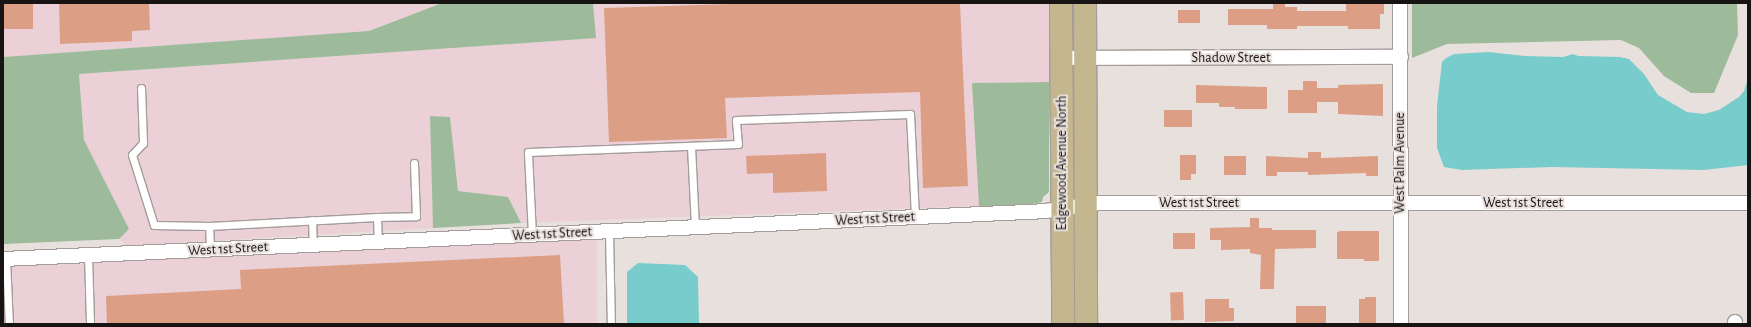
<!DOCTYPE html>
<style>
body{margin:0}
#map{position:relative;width:1751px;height:327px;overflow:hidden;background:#e8e0dd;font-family:"Alegreya Sans",sans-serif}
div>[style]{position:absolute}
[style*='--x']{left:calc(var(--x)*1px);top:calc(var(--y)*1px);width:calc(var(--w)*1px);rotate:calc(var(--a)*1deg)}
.industrial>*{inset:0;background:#ebd1d7}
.green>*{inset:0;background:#9dbb9a}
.water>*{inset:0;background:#78cccc}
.building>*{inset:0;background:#dc9f86;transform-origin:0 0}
.roads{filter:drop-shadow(1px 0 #a39c99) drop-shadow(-1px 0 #a39c99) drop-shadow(0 1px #a39c99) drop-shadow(0 -1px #a39c99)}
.service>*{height:7px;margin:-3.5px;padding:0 3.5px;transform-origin:3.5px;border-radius:3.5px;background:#fff}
.minor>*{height:14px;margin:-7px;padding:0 7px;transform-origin:7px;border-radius:7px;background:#fff}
.primary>*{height:22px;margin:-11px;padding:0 11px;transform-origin:11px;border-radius:11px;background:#c4b68e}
span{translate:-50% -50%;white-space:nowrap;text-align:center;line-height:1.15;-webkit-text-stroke:4px #e8e0dd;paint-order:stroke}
.street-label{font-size:14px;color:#171413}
.frame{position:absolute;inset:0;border:4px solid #171413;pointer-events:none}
</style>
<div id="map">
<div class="industrial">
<div style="clip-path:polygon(3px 3px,442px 3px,369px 31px,3px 57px)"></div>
<div style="clip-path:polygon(593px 3px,1052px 3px,1051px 82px,972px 83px,979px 206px,521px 223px,508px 197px,458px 191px,450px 117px,430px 116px,433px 228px,127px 246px,119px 239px,128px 229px,84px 140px,79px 74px,595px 38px)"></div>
<div style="clip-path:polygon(597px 238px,597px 324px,3px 324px,3px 267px)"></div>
</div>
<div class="green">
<div style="clip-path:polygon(442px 3px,593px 3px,596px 38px,79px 74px,84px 140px,129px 229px,119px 239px,3px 244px,3px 57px,369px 31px)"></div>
<div style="clip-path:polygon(1412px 3px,1737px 3px,1738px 35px,1714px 93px,1691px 93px,1664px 76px,1639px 48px,1621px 40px,1447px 44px,1412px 58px)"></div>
<div style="clip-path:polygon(1049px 82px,1049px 192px,1043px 197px,1042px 202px,1022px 206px,979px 206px,972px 83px)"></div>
<div style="clip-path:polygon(430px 116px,450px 117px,458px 191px,508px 197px,521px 223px,433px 228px)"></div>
</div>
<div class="water">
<div style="clip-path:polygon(1488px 52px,1525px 56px,1563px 57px,1573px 54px,1578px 56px,1620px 57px,1629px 59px,1644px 74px,1658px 95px,1687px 112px,1704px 114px,1719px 110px,1739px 97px,1744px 91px,1748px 79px,1748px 165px,1704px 170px,1552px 167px,1462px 170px,1444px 167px,1437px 148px,1437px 106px,1442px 62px,1446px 58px,1454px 54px)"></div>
<div style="clip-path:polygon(638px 263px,685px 265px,698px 277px,699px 324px,627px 324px,627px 272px)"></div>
</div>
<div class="building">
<div style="left:3px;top:3px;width:30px;height:26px"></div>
<div style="clip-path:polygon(59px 3px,149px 3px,150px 30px,132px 31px,132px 41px,60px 44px)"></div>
<div style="clip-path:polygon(762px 3px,960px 3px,968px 186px,923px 188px,920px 92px,725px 98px,727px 138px,609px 142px,604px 8px)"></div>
<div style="clip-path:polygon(1273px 3px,1285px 3px,1285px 7px,1297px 7px,1297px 11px,1346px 11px,1346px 3px,1384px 3px,1384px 14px,1380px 14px,1380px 29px,1348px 29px,1348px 26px,1297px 26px,1297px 29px,1267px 29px,1267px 25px,1228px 25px,1228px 9px,1273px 9px)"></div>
<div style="left:1178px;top:10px;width:22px;height:13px"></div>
<div style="clip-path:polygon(1303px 81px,1317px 81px,1317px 88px,1338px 88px,1338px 85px,1383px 84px,1383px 116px,1338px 114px,1338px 102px,1317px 102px,1317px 113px,1288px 113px,1288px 90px,1303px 90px)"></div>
<div style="clip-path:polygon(1196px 85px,1267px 87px,1267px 109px,1235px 109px,1235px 107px,1219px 107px,1219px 103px,1196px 103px)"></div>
<div style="left:1164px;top:110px;width:28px;height:17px"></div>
<div style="clip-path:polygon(1308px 152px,1321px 152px,1321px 158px,1378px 156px,1378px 176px,1366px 176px,1366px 173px,1308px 175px,1308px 172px,1277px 172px,1277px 176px,1266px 176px,1266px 156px,1308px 158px)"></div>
<div style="clip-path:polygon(826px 153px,827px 191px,773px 193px,773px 173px,747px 174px,746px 156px)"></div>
<div style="clip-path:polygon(1180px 155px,1196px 155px,1196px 174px,1191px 174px,1191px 180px,1180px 180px)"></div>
<div style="left:1224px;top:156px;width:22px;height:19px"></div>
<div style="clip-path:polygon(1250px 218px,1259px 218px,1259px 228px,1272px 228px,1272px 230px,1316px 230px,1316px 248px,1275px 249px,1274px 289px,1260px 289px,1261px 255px,1250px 253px,1250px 249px,1221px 250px,1221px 240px,1210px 240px,1210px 228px,1250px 227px)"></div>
<div style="clip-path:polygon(1341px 231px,1379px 231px,1379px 261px,1364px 261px,1364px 259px,1337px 259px,1337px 232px)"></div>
<div style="left:1173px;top:233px;width:22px;height:16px"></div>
<div style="clip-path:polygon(560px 255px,564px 324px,107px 324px,106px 296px,241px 289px,240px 270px)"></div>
<div style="left:1183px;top:292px;width:28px;height:13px;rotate:88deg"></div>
<div style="clip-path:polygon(1365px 297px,1376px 297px,1376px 324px,1359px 324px,1359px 299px,1365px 299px)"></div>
<div style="clip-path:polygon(1205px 299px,1229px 299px,1229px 308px,1234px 308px,1234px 321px,1205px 322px)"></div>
<div style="left:1326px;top:306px;width:18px;height:30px;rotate:90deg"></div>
</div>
<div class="roads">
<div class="service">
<div style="--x:141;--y:88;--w:55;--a:87.9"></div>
<div style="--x:143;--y:143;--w:16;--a:133"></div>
<div style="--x:132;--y:155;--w:73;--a:72.6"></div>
<div style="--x:154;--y:225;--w:55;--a:1"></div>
<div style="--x:691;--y:146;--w:82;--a:87.2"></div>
<div style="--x:377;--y:217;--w:39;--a:-1"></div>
<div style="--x:416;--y:216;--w:53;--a:-92.2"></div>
<div style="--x:312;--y:220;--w:25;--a:88"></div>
<div style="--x:609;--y:232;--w:92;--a:88.8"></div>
<div style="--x:532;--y:235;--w:83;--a:-92.8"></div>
<div style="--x:528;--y:152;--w:210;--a:-2.2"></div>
<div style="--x:738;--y:144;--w:24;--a:-95"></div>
<div style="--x:736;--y:120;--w:174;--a:-2"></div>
<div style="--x:910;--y:114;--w:103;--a:87.2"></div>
<div style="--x:210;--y:249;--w:23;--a:-92"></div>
<div style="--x:209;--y:226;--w:168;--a:-3.1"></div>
<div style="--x:377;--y:217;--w:25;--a:88"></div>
<div style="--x:88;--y:255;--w:69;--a:88.3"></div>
<div style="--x:6;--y:259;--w:65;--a:87.4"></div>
</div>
<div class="minor">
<div style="--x:1400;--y:3;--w:321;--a:89.8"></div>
<div style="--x:1061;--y:58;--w:340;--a:-0.2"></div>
<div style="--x:3;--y:259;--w:1044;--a:-2.63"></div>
<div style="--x:1046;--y:211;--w:54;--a:-8.6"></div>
<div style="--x:1099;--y:203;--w:649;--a:0"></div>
<div style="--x:1735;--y:322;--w:2;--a:90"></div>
</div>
<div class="primary">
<div style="--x:1061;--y:3;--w:321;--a:89.6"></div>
<div style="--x:1085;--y:3;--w:321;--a:89.8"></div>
</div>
</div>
<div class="street-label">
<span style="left:1231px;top:58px">Shadow Street</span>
<span style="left:1062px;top:163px;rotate:-90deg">Edgewood Avenue North</span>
<span style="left:1400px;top:163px;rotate:-90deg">West Palm Avenue</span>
<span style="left:1199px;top:203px">West 1st Street</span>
<span style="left:1523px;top:203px">West 1st Street</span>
<span style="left:875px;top:219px;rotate:-3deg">West 1st Street</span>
<span style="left:552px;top:234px;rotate:-3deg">West 1st Street</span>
<span style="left:228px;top:249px;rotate:-3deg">West 1st Street</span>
</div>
<div class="frame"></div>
</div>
